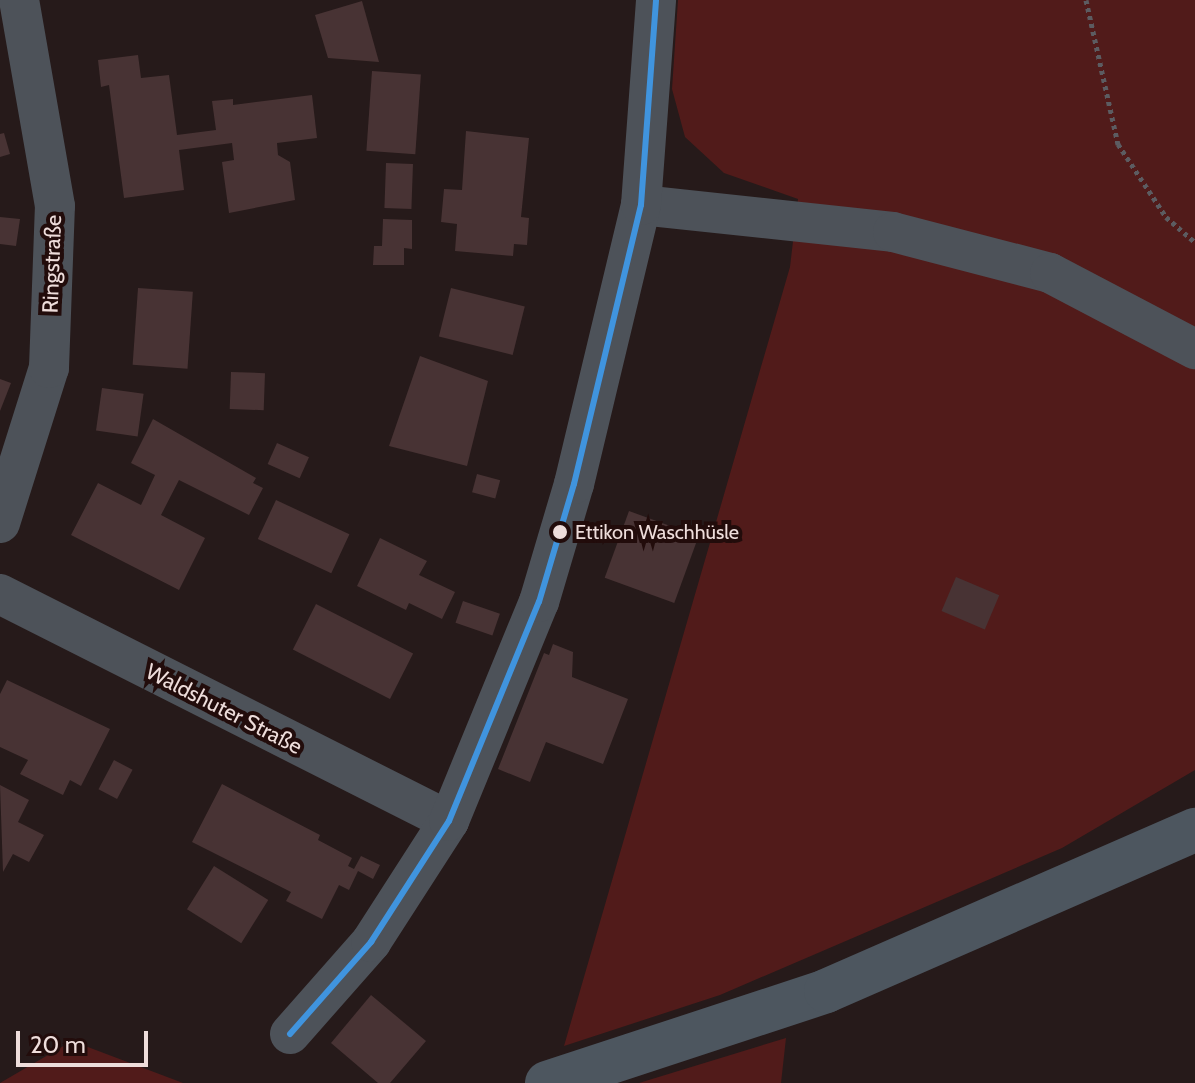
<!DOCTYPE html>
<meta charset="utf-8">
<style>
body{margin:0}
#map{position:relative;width:1195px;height:1083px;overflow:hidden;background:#261a1a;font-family:Cabin,sans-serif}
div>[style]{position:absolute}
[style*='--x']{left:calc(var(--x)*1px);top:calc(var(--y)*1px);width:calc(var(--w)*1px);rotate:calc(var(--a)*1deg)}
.green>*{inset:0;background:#511b1a}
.building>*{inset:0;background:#483334;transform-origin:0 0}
.path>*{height:5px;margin-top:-2.5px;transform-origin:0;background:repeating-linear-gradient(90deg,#5c5c61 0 4px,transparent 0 8px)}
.street>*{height:40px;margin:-20px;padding:0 20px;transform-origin:20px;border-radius:20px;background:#4d5259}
.secondary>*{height:44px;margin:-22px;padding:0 22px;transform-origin:22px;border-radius:22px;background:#4d565f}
.bus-1>*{height:6px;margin:-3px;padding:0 3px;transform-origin:3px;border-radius:3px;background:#4094de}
.dots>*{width:22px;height:22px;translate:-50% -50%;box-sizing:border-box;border:4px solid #220c0b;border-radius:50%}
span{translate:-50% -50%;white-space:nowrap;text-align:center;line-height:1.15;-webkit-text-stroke:8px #220c0b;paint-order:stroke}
.bus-label{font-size:20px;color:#eedddb}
.left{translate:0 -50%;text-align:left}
.street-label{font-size:22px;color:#eedddb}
.scale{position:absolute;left:16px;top:1031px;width:132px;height:36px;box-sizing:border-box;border:4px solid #eedddb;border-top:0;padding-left:10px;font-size:24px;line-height:28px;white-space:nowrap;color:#eedddb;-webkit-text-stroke:6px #220c0b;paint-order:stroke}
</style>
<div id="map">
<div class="green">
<div style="clip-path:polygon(678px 0,1195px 0,1195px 770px,1062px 848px,720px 995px,564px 1046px,790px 267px,798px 199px,724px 173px,685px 137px,672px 89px)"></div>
<div style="clip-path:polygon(786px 1038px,781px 1083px,639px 1083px)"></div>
<div style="clip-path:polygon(72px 1041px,183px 1083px,0 1083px)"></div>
</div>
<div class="building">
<div style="clip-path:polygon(362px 1px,379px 62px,328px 58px,315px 15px)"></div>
<div style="clip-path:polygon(138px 55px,141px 78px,169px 75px,177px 135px,216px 130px,212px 101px,233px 99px,233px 105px,312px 95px,317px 138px,277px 143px,278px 155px,290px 162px,295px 200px,229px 213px,222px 162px,234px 160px,232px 143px,179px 150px,184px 190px,124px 198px,109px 85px,101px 87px,98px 60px)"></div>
<div style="left:372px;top:71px;width:49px;height:80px;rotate:4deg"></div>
<div style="clip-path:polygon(466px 131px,529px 138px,521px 217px,529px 218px,527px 245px,514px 244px,513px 256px,455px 251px,457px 224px,441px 222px,444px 189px,462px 190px)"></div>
<div style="clip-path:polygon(4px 133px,10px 154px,0 157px,0 134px)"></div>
<div style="left:386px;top:163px;width:27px;height:45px;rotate:2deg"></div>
<div style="clip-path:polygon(0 217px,20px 219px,16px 246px,0 244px)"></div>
<div style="clip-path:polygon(383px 219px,412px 220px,412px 249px,404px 248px,404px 265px,373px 265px,374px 246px,382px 246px)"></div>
<div style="left:138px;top:288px;width:55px;height:77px;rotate:4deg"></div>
<div style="left:451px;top:288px;width:76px;height:50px;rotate:14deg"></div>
<div style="clip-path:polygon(420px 356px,488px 381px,467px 466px,389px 446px)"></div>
<div style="left:231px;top:372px;width:34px;height:37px;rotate:2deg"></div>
<div style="clip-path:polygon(0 379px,11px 383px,0 411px)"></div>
<div style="left:102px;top:388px;width:42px;height:43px;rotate:8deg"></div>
<div style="clip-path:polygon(153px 419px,256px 478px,253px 483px,263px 488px,249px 515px,179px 480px,161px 515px,205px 538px,179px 590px,71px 535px,98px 483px,141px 505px,155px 475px,131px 463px)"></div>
<div style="left:277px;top:443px;width:35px;height:23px;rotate:24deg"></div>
<div style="left:477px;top:474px;width:24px;height:19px;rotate:15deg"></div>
<div style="left:276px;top:500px;width:81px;height:43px;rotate:25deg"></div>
<div style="left:629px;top:511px;width:74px;height:71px;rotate:20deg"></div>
<div style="clip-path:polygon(380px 538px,427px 561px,419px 575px,455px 592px,442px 619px,409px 603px,406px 610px,357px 586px)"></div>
<div style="left:956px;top:577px;width:47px;height:37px;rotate:23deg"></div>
<div style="left:463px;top:601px;width:39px;height:23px;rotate:19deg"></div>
<div style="left:316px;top:604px;width:109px;height:51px;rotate:27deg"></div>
<div style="clip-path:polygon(553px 644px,573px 652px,572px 677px,628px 699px,603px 764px,546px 742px,530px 782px,498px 769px,544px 653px,549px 655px)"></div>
<div style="clip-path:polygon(7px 680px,110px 729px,81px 786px,70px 780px,63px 795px,20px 774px,28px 760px,0 747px,0 694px)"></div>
<div style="left:114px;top:760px;width:21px;height:33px;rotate:28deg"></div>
<div style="clip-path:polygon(222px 784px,320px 835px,318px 840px,352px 858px,348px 866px,354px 869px,361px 856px,380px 865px,373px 879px,358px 871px,349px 890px,339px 885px,322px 919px,286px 901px,291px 892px,192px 842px)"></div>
<div style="clip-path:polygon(0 785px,29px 800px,18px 822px,44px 835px,29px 862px,13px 854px,3px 872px)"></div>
<div style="left:214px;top:866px;width:64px;height:51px;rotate:32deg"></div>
<div style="clip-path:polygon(371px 995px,426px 1041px,390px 1083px,378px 1083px,331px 1043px)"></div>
</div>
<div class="path">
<div style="--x:1086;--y:0;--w:148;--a:77.5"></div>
<div style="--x:1118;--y:144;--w:87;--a:56.7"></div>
<div style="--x:1166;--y:217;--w:38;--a:41"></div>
</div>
<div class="street">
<div style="--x:641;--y:205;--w:253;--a:6.1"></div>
<div style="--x:893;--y:232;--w:162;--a:14.6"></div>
<div style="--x:1050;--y:273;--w:164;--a:27.7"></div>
<div style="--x:0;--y:523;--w:163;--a:-72.5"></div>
<div style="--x:49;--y:368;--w:162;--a:-87.9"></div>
<div style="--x:55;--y:206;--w:209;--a:-99.9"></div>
<div style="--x:0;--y:594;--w:503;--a:26.82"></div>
<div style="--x:290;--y:1034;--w:123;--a:-48.6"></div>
<div style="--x:371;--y:942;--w:144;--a:-57.2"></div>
<div style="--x:449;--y:821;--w:237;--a:-67.7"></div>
<div style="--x:539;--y:602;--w:123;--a:-73.5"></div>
<div style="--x:574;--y:484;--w:287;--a:-76.5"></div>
<div style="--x:641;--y:205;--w:206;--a:-85.8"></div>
</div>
<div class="secondary">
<div style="--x:547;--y:1083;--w:294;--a:-18.2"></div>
<div style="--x:826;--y:991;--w:403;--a:-23.6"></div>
</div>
<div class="bus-1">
<div style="--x:290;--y:1034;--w:123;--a:-48.6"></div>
<div style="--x:371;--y:942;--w:144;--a:-57.2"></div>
<div style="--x:449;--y:821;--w:237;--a:-67.7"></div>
<div style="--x:539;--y:602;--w:123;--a:-73.5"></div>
<div style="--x:574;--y:484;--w:287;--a:-76.5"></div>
<div style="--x:641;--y:205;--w:206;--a:-85.8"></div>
</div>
<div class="dots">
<div style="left:560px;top:532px;background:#eedddb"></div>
</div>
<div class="bus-label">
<span class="left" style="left:575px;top:532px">Ettikon Waschhüsle</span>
</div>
<div class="street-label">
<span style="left:52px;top:264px;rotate:-88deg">Ringstraße</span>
<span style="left:224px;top:709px;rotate:27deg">Waldshuter Straße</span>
</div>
<div class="scale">20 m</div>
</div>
